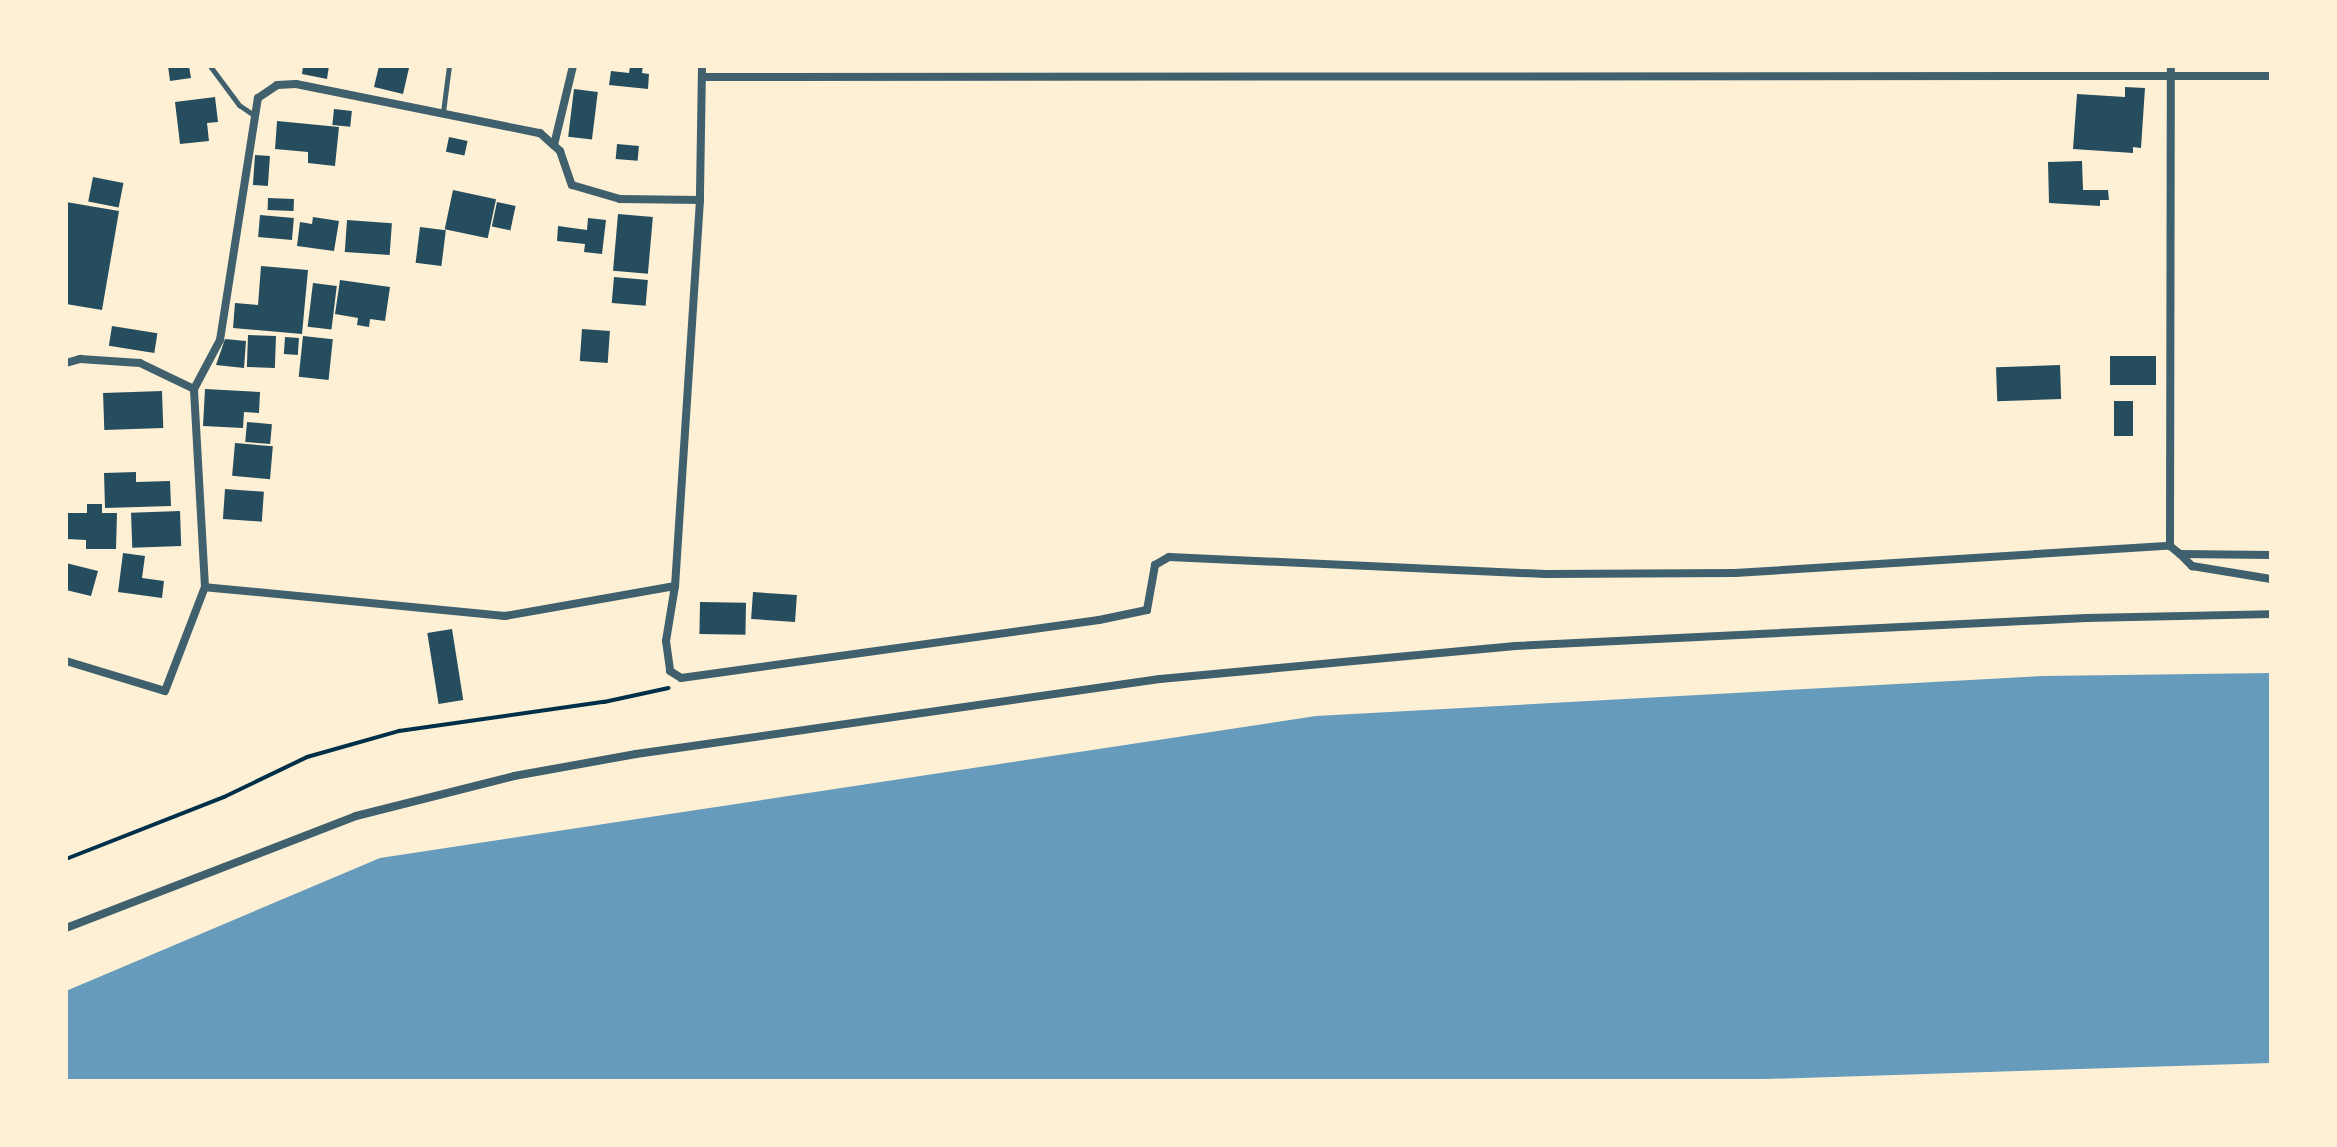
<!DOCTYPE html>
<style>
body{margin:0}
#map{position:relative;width:2337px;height:1147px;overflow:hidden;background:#fdf0d5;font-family:Quicksand,sans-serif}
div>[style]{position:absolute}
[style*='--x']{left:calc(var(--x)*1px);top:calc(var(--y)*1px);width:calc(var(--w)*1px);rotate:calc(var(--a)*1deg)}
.water>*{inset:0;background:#669bbc}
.building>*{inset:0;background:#264d5e;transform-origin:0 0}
.path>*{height:4px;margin:-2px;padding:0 2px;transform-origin:2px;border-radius:2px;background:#003049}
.service>*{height:5px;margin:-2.5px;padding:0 2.5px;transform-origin:2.5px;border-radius:2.5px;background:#3f606c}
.minor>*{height:8px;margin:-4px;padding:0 4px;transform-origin:4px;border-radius:4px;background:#3f606c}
span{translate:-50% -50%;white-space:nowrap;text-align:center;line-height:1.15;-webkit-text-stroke:6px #fdf0d5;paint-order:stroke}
.frame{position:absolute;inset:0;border:68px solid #fdf0d5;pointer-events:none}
</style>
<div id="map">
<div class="water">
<div style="clip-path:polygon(2271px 673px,2271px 1063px,1704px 1081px,66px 1081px,66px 991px,380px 858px,1316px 716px,2043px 676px)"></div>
</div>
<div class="building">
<div style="clip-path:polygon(168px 66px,189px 66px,191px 78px,170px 81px)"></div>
<div style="clip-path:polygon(303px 66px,329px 66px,327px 79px,302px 74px)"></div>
<div style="clip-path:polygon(379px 66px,409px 68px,403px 94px,374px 87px)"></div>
<div style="clip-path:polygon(630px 66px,643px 66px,642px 73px,649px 74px,648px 89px,609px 85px,611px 71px,629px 73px)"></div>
<div style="clip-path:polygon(2125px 87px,2145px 88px,2141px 148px,2133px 147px,2133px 153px,2073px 149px,2077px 94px,2125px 97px)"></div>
<div style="left:574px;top:89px;width:24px;height:48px;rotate:7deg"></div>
<div style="clip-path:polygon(215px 97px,218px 122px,207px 123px,209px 141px,180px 144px,175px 102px)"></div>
<div style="left:334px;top:109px;width:18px;height:16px;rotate:6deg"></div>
<div style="clip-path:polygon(277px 121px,339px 127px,335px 166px,308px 163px,308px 152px,275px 149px)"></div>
<div style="left:449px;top:137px;width:19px;height:15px;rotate:12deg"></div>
<div style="left:617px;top:144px;width:22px;height:15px;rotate:5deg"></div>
<div style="left:255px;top:155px;width:15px;height:30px;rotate:4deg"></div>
<div style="clip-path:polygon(2082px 161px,2083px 190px,2108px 190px,2109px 200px,2100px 200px,2100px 206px,2049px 203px,2048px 162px)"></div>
<div style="left:93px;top:177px;width:31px;height:25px;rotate:11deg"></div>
<div style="left:453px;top:190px;width:44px;height:40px;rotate:12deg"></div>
<div style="left:268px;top:198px;width:26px;height:12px;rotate:2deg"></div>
<div style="clip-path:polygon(66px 202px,119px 211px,102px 310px,66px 304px)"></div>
<div style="left:497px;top:202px;width:19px;height:25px;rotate:12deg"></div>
<div style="left:618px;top:214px;width:35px;height:57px;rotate:5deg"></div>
<div style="left:260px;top:215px;width:34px;height:22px;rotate:5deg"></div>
<div style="clip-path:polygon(313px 217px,339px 221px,334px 251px,297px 246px,300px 222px,312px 224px)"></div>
<div style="clip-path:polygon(588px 218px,606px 220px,602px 254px,584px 252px,585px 244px,557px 241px,558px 226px,587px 230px)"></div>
<div style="left:347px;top:220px;width:45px;height:32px;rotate:4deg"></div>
<div style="left:420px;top:227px;width:26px;height:36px;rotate:7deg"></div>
<div style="clip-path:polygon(261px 266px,308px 270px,302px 334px,233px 328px,235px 303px,258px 305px)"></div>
<div style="left:614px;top:277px;width:34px;height:26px;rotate:5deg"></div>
<div style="clip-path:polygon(340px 280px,390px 287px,385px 321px,370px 319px,369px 327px,357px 325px,358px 318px,335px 314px)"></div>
<div style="left:313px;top:283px;width:24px;height:44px;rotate:7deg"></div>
<div style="left:112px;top:326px;width:46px;height:20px;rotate:9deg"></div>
<div style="left:582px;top:329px;width:28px;height:32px;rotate:4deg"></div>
<div style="left:248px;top:335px;width:28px;height:32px;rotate:2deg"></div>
<div style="left:303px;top:336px;width:30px;height:41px;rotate:6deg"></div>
<div style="left:285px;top:337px;width:14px;height:17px;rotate:4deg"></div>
<div style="clip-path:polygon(225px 339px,246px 341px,244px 368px,216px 365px)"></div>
<div style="left:2110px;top:356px;width:46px;height:29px"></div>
<div style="left:2060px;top:365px;width:34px;height:64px;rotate:88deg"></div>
<div style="clip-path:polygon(205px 389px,260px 392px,259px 413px,244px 412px,243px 428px,203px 426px)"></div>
<div style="left:162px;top:391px;width:37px;height:59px;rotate:88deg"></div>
<div style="left:2114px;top:401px;width:19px;height:35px"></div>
<div style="left:247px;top:422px;width:25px;height:20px;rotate:5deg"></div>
<div style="left:235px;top:443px;width:38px;height:33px;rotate:5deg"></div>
<div style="clip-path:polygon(136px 472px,136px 482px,170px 481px,171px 506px,105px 508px,104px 473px)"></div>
<div style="left:225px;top:489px;width:39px;height:30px;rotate:4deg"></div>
<div style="clip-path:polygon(87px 504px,102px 504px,102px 513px,117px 513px,116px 549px,86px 549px,86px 540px,67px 539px,67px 513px,87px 513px)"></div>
<div style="left:180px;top:511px;width:35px;height:49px;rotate:88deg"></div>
<div style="clip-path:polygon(123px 553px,145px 556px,142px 578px,164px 581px,162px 598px,118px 592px)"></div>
<div style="clip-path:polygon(66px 563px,98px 571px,91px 596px,66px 590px)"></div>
<div style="left:753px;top:592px;width:44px;height:27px;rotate:4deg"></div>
<div style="left:700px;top:602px;width:46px;height:32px;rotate:1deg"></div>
<div style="left:452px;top:629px;width:72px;height:25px;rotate:81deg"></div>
</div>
<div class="path">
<div style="--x:66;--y:859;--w:170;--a:-21.4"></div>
<div style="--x:224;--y:797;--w:92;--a:-25.7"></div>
<div style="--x:307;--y:757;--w:96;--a:-15.8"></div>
<div style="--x:399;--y:731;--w:207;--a:-8.1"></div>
<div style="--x:604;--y:702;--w:66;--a:-12.3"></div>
</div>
<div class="service">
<div style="--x:210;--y:66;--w:49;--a:53.4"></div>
<div style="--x:239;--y:105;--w:18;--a:34"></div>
<div style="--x:443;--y:112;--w:46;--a:-82.6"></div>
</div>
<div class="minor">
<div style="--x:702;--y:66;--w:134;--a:90.9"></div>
<div style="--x:700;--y:200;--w:387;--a:93.7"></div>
<div style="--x:675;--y:586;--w:56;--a:99.3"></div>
<div style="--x:666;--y:641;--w:30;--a:82"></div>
<div style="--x:670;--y:671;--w:13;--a:32"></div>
<div style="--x:681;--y:678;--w:422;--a:-7.9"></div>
<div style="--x:1099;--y:620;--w:49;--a:-11.8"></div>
<div style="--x:1147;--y:610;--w:46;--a:-79.9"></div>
<div style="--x:1155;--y:565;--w:16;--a:-30"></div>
<div style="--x:1169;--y:557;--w:377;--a:2.6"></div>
<div style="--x:1546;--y:574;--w:189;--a:-0.3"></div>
<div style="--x:1735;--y:573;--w:436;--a:-3.6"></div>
<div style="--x:2170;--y:546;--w:13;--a:39"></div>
<div style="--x:2180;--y:554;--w:91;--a:0.6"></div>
<div style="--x:703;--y:77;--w:1568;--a:-0.04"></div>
<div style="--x:554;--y:145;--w:81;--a:-76.5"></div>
<div style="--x:66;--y:363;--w:15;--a:-16"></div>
<div style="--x:80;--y:359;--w:60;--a:3.8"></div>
<div style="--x:140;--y:363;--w:60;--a:25.7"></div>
<div style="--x:2170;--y:546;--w:480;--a:-89.9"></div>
<div style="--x:2181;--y:555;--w:16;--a:45"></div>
<div style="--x:2192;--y:566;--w:80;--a:9.3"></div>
<div style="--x:675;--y:586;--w:173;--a:170"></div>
<div style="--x:505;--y:616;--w:301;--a:-174.5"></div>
<div style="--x:205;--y:587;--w:198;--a:-93.2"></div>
<div style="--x:194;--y:389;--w:55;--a:-62"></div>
<div style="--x:220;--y:340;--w:245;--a:-81.1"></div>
<div style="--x:258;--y:98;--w:23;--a:-34"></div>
<div style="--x:277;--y:85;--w:19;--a:-3"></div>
<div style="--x:296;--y:84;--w:249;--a:11.4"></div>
<div style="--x:540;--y:133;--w:27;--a:42"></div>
<div style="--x:560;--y:151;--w:36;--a:71"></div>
<div style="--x:572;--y:185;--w:50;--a:16.3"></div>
<div style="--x:620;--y:199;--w:80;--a:0.7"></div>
<div style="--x:66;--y:661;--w:103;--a:16.9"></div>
<div style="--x:165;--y:691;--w:111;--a:-69"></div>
<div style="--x:66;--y:928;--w:311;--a:-21.1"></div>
<div style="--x:356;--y:816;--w:163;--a:-14.2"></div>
<div style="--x:514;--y:776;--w:124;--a:-10.2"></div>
<div style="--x:636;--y:754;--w:529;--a:-8.15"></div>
<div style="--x:1160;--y:679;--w:357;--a:-5.3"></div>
<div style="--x:1515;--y:646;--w:572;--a:-2.81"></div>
<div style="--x:2086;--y:618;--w:185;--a:-1.2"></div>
</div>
<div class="frame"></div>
</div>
